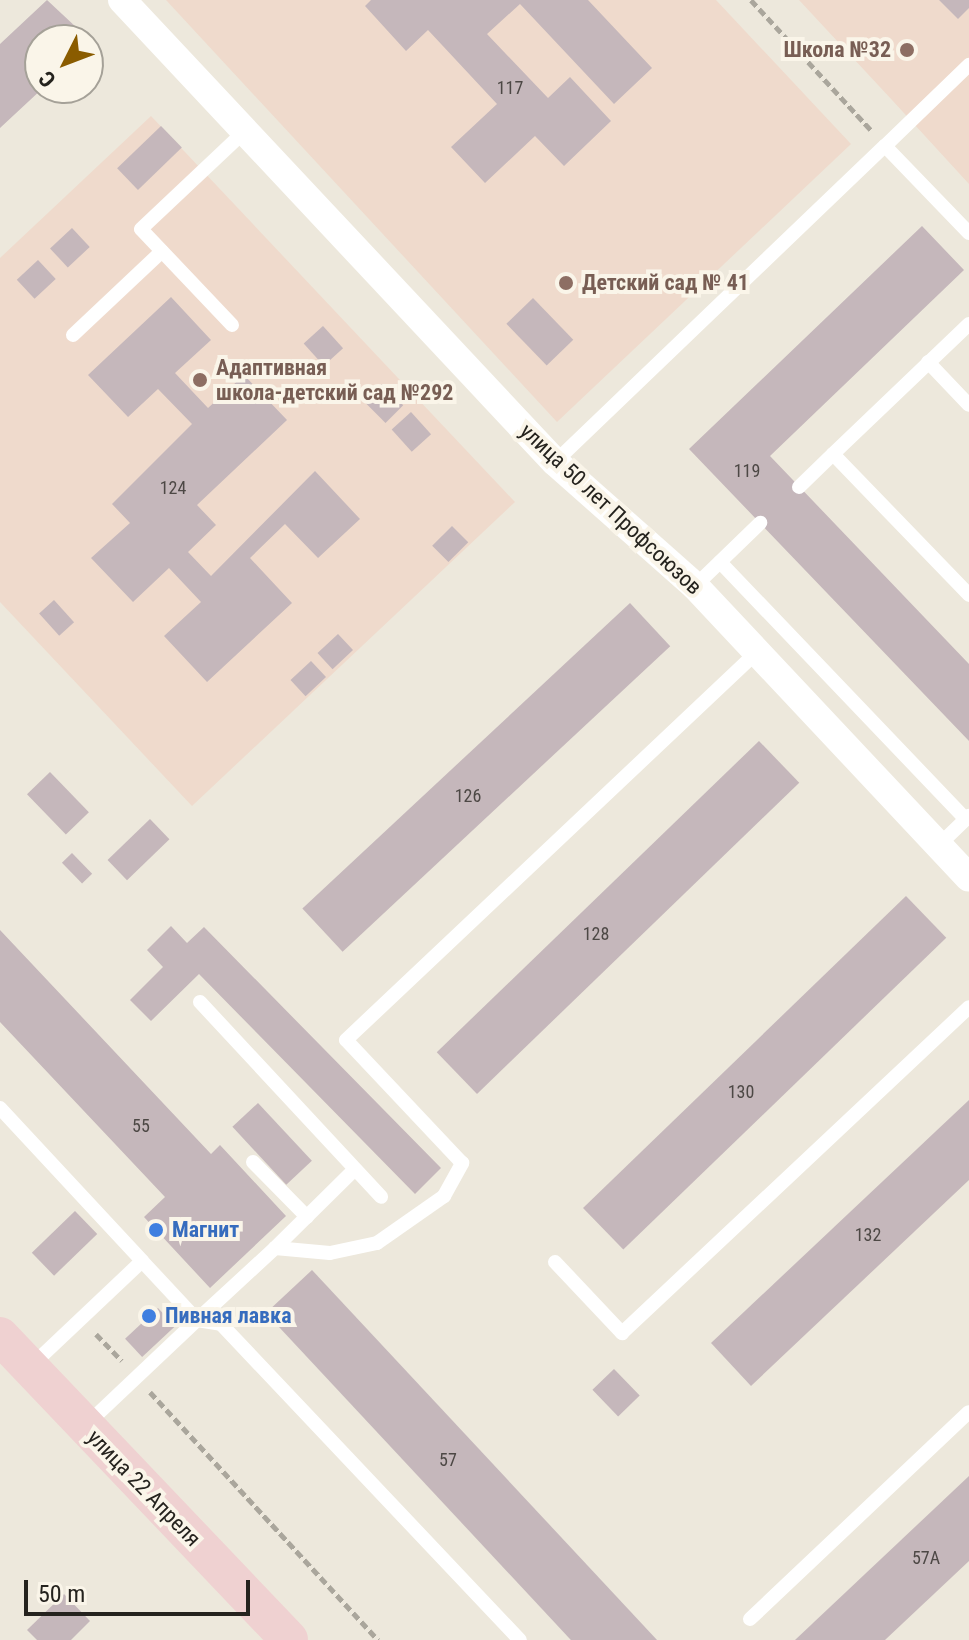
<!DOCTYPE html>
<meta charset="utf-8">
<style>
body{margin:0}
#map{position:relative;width:969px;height:1640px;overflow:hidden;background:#ede8dc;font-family:"Roboto Condensed",sans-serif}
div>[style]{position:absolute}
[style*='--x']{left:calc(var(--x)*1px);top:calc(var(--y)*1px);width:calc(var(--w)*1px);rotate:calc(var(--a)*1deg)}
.education>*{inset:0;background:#efdacc}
.building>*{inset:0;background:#c5b7bb;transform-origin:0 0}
.path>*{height:5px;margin-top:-2.5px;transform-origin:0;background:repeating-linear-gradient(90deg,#aaa69c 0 8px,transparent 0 12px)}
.service>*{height:14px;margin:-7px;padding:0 7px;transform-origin:7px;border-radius:7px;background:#fff}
.minor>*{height:28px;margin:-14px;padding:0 14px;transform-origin:14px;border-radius:14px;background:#fff}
.secondary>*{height:38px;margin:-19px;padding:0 19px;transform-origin:19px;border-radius:19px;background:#efd1d1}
.dots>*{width:22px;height:22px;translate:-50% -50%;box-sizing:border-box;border:4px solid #faf5e9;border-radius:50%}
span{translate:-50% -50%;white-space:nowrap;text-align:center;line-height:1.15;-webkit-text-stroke:8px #faf5e9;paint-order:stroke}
.number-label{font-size:18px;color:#4d4845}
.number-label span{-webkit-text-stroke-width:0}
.education-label{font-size:22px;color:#785e54;font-weight:700}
.right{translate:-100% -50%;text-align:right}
.left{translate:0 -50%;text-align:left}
.street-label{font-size:22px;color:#25231e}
.shop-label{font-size:22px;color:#366cbe;font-weight:700}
.north{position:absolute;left:24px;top:24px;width:80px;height:80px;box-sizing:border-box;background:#faf5e9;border:2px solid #a5a198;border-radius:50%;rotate:228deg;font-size:22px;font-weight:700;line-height:32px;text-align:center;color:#25231e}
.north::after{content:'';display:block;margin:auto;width:28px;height:36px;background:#8a5c00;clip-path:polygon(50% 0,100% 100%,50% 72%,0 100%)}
.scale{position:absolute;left:24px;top:1580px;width:226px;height:36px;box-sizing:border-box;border:4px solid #25231e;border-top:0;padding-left:10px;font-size:24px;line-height:28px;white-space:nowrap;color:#25231e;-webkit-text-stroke:6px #faf5e9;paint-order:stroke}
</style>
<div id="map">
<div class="education">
<div style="clip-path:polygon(166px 0,716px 0,851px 144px,557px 422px)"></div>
<div style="clip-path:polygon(799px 0,969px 0,969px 184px,892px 100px)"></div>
<div style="clip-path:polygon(151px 116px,515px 502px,192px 806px,0 602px,0 258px)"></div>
</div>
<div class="building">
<div style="clip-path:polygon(47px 0,92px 42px,40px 40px,43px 88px,0 128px,0 44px)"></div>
<div style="clip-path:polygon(371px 0,588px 0,652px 68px,614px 104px,520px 4px,487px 34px,548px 98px,570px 77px,611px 121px,564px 166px,535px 136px,485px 183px,451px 147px,497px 104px,428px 30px,406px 51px,365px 6px)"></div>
<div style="clip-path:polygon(939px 0,969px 0,969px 8px,958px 19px)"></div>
<div style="left:161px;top:126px;width:30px;height:61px;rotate:46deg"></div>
<div style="clip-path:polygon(922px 226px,964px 270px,770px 456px,969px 664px,969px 741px,689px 449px)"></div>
<div style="left:72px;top:228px;width:26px;height:30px;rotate:47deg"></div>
<div style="left:38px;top:260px;width:26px;height:29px;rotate:47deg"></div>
<div style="clip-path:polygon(171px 297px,211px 340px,175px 373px,208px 408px,244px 375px,287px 420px,197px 505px,216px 525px,188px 552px,211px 576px,315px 471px,360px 519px,318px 558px,285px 524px,250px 558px,292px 603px,207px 682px,164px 636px,201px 602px,169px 568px,133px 602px,91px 558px,130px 523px,112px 504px,192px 424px,158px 389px,128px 417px,88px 375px)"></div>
<div style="left:533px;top:298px;width:58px;height:37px;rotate:46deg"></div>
<div style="left:323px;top:326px;width:30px;height:26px;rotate:48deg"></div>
<div style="left:382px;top:384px;width:30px;height:25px;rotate:45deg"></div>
<div style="left:411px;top:412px;width:30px;height:26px;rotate:48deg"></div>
<div style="left:452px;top:526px;width:23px;height:28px;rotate:45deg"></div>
<div style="left:54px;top:600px;width:30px;height:20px;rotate:48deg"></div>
<div style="left:630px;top:603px;width:59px;height:448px;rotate:47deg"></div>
<div style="left:338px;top:634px;width:22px;height:28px;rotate:47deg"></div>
<div style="left:311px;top:661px;width:22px;height:28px;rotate:47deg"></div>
<div style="left:759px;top:741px;width:58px;height:448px;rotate:46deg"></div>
<div style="left:50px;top:772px;width:56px;height:32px;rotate:46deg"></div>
<div style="left:150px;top:819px;width:28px;height:59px;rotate:46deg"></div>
<div style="left:72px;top:853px;width:29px;height:14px;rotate:46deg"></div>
<div style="left:906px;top:896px;width:58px;height:449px;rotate:46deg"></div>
<div style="clip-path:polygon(171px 926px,187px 943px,204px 927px,441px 1168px,415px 1194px,199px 974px,151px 1021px,130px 1000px,163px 967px,147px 950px)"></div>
<div style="clip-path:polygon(0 930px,211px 1154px,220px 1145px,286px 1216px,210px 1288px,144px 1217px,165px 1197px,0 1022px)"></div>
<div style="clip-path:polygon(969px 1100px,969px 1180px,751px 1386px,711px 1343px)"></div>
<div style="left:258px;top:1103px;width:79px;height:35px;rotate:47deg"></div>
<div style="left:75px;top:1211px;width:32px;height:60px;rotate:46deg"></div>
<div style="left:312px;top:1270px;width:509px;height:63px;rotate:47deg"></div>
<div style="left:158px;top:1308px;width:25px;height:45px;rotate:47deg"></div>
<div style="left:614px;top:1369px;width:37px;height:30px;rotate:46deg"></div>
<div style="clip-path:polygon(969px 1476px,969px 1561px,885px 1640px,795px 1640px)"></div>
<div style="clip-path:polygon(64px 1594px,90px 1621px,71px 1640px,37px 1640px,27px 1630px)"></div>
</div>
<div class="path">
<div style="--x:751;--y:0;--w:177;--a:47.3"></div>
<div style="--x:96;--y:1334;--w:37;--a:46"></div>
<div style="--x:150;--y:1392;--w:337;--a:47.4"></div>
</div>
<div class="service">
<div style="--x:885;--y:146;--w:117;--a:-44"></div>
<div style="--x:232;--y:325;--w:132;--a:-133.5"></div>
<div style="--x:141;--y:229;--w:143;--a:-43.3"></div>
<div style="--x:73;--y:335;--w:122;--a:-43.3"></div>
<div style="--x:928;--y:362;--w:59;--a:46.4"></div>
<div style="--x:833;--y:454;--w:188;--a:-43.7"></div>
<div style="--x:555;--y:462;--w:457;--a:-43.8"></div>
<div style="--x:885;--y:146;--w:121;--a:46"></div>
<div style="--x:799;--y:487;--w:47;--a:-44.1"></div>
<div style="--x:833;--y:454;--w:196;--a:46"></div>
<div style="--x:720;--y:562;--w:356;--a:46.3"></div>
<div style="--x:695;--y:586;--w:91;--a:-44.1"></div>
<div style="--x:939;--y:845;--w:42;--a:-44"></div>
<div style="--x:200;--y:1002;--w:266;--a:47.1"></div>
<div style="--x:0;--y:1108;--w:209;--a:47.1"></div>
<div style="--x:253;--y:1162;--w:77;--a:45.5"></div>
<div style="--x:275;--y:1248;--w:112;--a:-44.6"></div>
<div style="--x:555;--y:1262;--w:98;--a:46.7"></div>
<div style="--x:622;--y:1333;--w:476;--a:-43.2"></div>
<div style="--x:30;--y:1367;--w:154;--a:-43.4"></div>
<div style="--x:142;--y:1261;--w:81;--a:47"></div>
<div style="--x:197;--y:1320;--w:106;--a:-42.7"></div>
<div style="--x:275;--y:1248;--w:55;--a:5.2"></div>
<div style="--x:330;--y:1253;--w:48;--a:-12"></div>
<div style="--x:377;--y:1243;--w:82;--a:-35"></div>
<div style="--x:444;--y:1196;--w:38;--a:-61"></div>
<div style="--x:462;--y:1163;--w:169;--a:-133.3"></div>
<div style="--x:346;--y:1040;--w:565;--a:-43.35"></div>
<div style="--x:86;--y:1425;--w:153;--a:-43.4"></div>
<div style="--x:197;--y:1320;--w:24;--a:9"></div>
<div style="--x:221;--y:1324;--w:435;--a:46.6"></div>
<div style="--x:750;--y:1619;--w:301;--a:-43.4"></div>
</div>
<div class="minor">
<div style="--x:122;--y:0;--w:633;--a:46.86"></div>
<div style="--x:555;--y:462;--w:187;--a:41.5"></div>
<div style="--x:695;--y:586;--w:400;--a:46.8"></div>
</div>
<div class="secondary">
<div style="--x:0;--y:1336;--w:419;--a:46.4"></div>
</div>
<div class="dots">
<div style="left:907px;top:50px;background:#8d6e63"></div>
<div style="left:566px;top:283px;background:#8d6e63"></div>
<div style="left:200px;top:380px;background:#8d6e63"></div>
<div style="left:156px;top:1230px;background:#3f7fe0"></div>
<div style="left:149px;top:1316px;background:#3f7fe0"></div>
</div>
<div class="number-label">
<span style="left:510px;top:88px">117</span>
<span style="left:747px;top:471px">119</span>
<span style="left:173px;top:488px">124</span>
<span style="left:468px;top:796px">126</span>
<span style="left:596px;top:934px">128</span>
<span style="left:741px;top:1092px">130</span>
<span style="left:141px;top:1126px">55</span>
<span style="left:868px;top:1235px">132</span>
<span style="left:448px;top:1460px">57</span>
<span style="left:926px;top:1558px">57А</span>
</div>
<div class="education-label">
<span class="right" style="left:891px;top:50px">Школа №32</span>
<span class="left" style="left:582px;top:283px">Детский сад № 41</span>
<span class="left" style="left:216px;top:380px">Адаптивная<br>школа-детский сад №292</span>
</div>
<div class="street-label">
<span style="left:611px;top:509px;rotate:43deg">улица 50 лет Профсоюзов</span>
<span style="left:144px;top:1488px;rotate:46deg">улица 22 Апреля</span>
</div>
<div class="shop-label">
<span class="left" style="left:172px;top:1230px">Магнит</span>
<span class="left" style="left:165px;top:1316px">Пивная лавка</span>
</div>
<div class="north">С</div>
<div class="scale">50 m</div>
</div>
